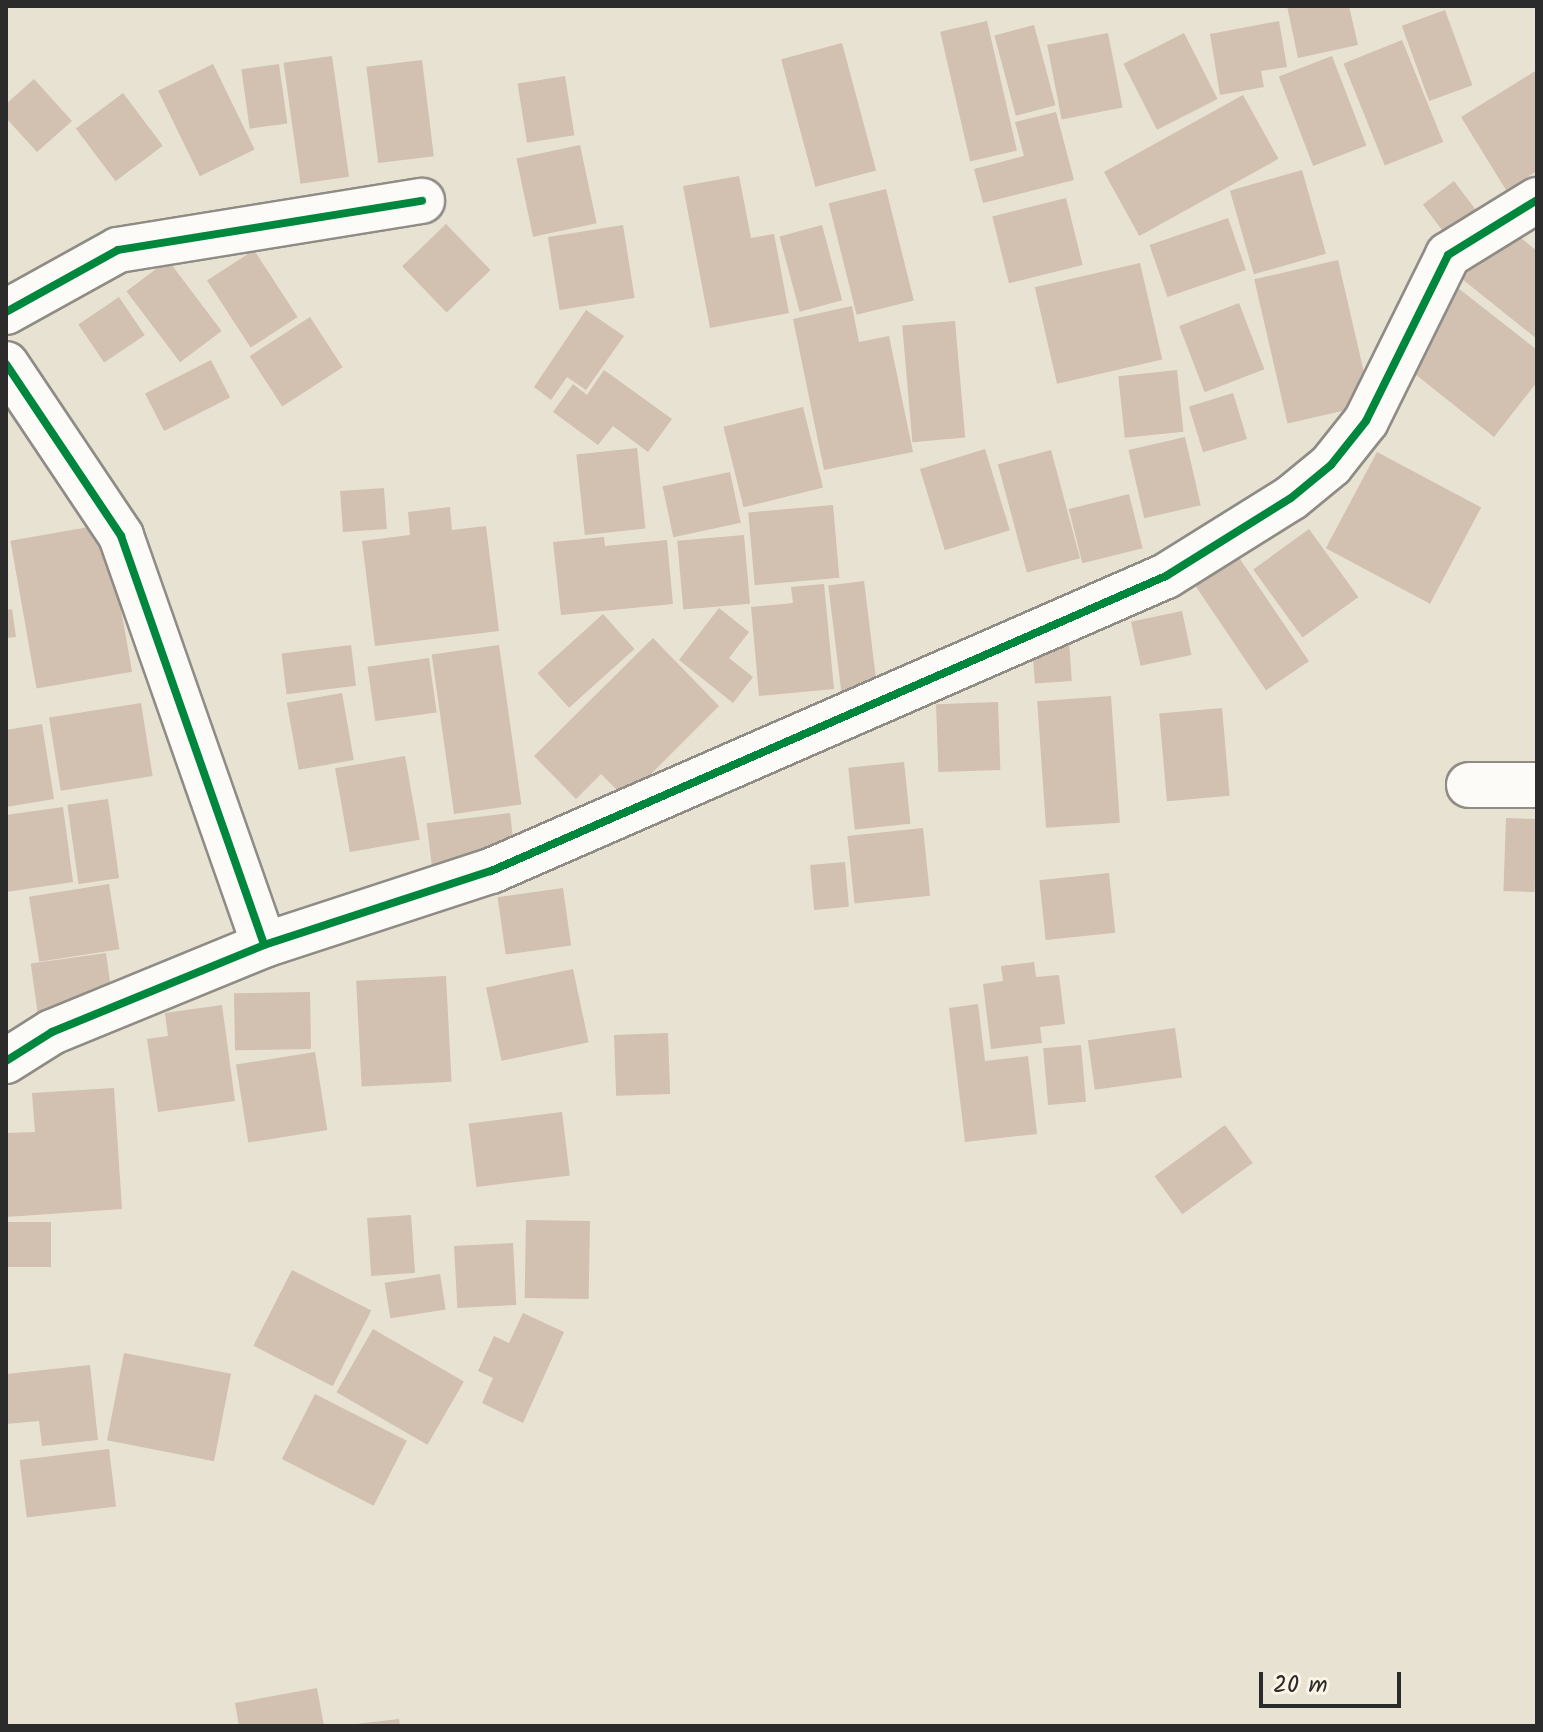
<!DOCTYPE html>
<style>
body{margin:0}
#map{position:relative;width:1543px;height:1732px;overflow:hidden;background:#e8e2d3;font-family:Kalam,sans-serif}
div>[style]{position:absolute}
[style*='--x']{left:calc(var(--x)*1px);top:calc(var(--y)*1px);width:calc(var(--w)*1px);rotate:calc(var(--a)*1deg)}
.building>*{inset:0;background:#d2c0b1;transform-origin:0 0}
.roads{filter:drop-shadow(2px 0 #8f8c85) drop-shadow(-2px 0 #8f8c85) drop-shadow(0 2px #8f8c85) drop-shadow(0 -2px #8f8c85)}
.street>*{height:44px;margin:-22px;padding:0 22px;transform-origin:22px;border-radius:22px;background:#fcfbf8}
.cycleway>*{height:8px;margin:-4px;padding:0 4px;transform-origin:4px;border-radius:4px;background:#00873e}
span{translate:-50% -50%;white-space:nowrap;text-align:center;line-height:1.15;-webkit-text-stroke:6px #fcf5e5;paint-order:stroke}
.frame{position:absolute;inset:0;border:8px solid #2b2b2b;pointer-events:none}
.scale{position:absolute;left:1259px;top:1672px;width:142px;height:36px;box-sizing:border-box;border:4px solid #2b2b2b;border-top:0;padding-left:10px;font-size:24px;line-height:28px;white-space:nowrap;color:#2b2b2b;-webkit-text-stroke:6px #fcf5e5;paint-order:stroke}
</style>
<div id="map">
<div class="building">
<div style="clip-path:polygon(1287px 6px,1349px 6px,1358px 45px,1298px 58px)"></div>
<div style="left:1445px;top:10px;width:80px;height:46px;rotate:70deg"></div>
<div style="left:987px;top:21px;width:133px;height:48px;rotate:77deg"></div>
<div style="clip-path:polygon(1279px 21px,1287px 67px,1261px 71px,1264px 87px,1220px 95px,1210px 34px)"></div>
<div style="left:1034px;top:25px;width:83px;height:41px;rotate:75deg"></div>
<div style="left:1108px;top:33px;width:76px;height:62px;rotate:79deg"></div>
<div style="left:1184px;top:33px;width:74px;height:68px;rotate:63deg"></div>
<div style="left:1402px;top:40px;width:110px;height:63px;rotate:68deg"></div>
<div style="left:842px;top:43px;width:132px;height:63px;rotate:75deg"></div>
<div style="left:332px;top:56px;width:122px;height:49px;rotate:82deg"></div>
<div style="left:1332px;top:56px;width:96px;height:57px;rotate:69deg"></div>
<div style="left:422px;top:60px;width:97px;height:56px;rotate:83deg"></div>
<div style="left:213px;top:64px;width:95px;height:61px;rotate:64deg"></div>
<div style="left:279px;top:64px;width:60px;height:38px;rotate:82deg"></div>
<div style="clip-path:polygon(1537px 70px,1537px 171px,1506px 190px,1461px 117px)"></div>
<div style="left:565px;top:76px;width:60px;height:48px;rotate:81deg"></div>
<div style="clip-path:polygon(34px 79px,72px 121px,37px 152px,6px 118px,6px 104px)"></div>
<div style="left:123px;top:93px;width:66px;height:59px;rotate:53deg"></div>
<div style="left:1243px;top:95px;width:73px;height:159px;rotate:61deg"></div>
<div style="clip-path:polygon(1056px 112px,1074px 180px,983px 203px,974px 169px,1024px 156px,1015px 122px)"></div>
<div style="left:580px;top:145px;width:80px;height:65px;rotate:78deg"></div>
<div style="left:1302px;top:170px;width:87px;height:75px;rotate:74deg"></div>
<div style="clip-path:polygon(739px 176px,751px 238px,774px 234px,789px 313px,710px 328px,683px 186px)"></div>
<div style="left:1454px;top:181px;width:40px;height:39px;rotate:53deg"></div>
<div style="left:886px;top:189px;width:115px;height:59px;rotate:76deg"></div>
<div style="left:1066px;top:198px;width:69px;height:76px;rotate:76deg"></div>
<div style="left:1228px;top:218px;width:55px;height:83px;rotate:71deg"></div>
<div style="left:446px;top:224px;width:64px;height:61px;rotate:46deg"></div>
<div style="left:623px;top:225px;width:74px;height:76px;rotate:81deg"></div>
<div style="left:822px;top:225px;width:78px;height:44px;rotate:75deg"></div>
<div style="clip-path:polygon(1505px 225px,1537px 251px,1537px 339px,1462px 279px)"></div>
<div style="left:254px;top:250px;width:80px;height:56px;rotate:57deg"></div>
<div style="left:168px;top:260px;width:89px;height:52px;rotate:53deg"></div>
<div style="left:1338px;top:260px;width:148px;height:86px;rotate:77deg"></div>
<div style="left:1140px;top:263px;width:99px;height:108px;rotate:77deg"></div>
<div style="clip-path:polygon(1458px 288px,1537px 350px,1537px 382px,1494px 437px,1400px 362px)"></div>
<div style="left:119px;top:297px;width:46px;height:49px;rotate:56deg"></div>
<div style="left:1239px;top:303px;width:71px;height:64px;rotate:69deg"></div>
<div style="clip-path:polygon(852px 306px,859px 342px,889px 336px,913px 452px,824px 470px,793px 319px)"></div>
<div style="clip-path:polygon(586px 310px,624px 336px,586px 390px,567px 377px,551px 400px,534px 387px)"></div>
<div style="left:310px;top:317px;width:60px;height:72px;rotate:57deg"></div>
<div style="left:955px;top:321px;width:117px;height:53px;rotate:85deg"></div>
<div style="left:211px;top:360px;width:42px;height:74px;rotate:63deg"></div>
<div style="clip-path:polygon(604px 370px,672px 419px,648px 452px,613px 426px,598px 445px,553px 412px,573px 384px,587px 395px)"></div>
<div style="left:1177px;top:370px;width:62px;height:59px;rotate:84deg"></div>
<div style="left:1233px;top:393px;width:48px;height:46px;rotate:73deg"></div>
<div style="left:803px;top:407px;width:83px;height:82px;rotate:76deg"></div>
<div style="left:1185px;top:437px;width:70px;height:58px;rotate:77deg"></div>
<div style="left:637px;top:448px;width:81px;height:61px;rotate:84deg"></div>
<div style="left:985px;top:449px;width:85px;height:68px;rotate:73deg"></div>
<div style="left:1051px;top:450px;width:112px;height:55px;rotate:75deg"></div>
<div style="left:1377px;top:452px;width:118px;height:109px;rotate:28deg"></div>
<div style="left:730px;top:472px;width:52px;height:69px;rotate:78deg"></div>
<div style="left:384px;top:488px;width:41px;height:44px;rotate:86deg"></div>
<div style="left:1129px;top:494px;width:56px;height:62px;rotate:76deg"></div>
<div style="left:833px;top:505px;width:73px;height:85px;rotate:85deg"></div>
<div style="clip-path:polygon(450px 507px,452px 530px,486px 526px,499px 631px,375px 646px,362px 541px,410px 535px,408px 512px)"></div>
<div style="left:106px;top:524px;width:150px;height:97px;rotate:80deg"></div>
<div style="left:1309px;top:529px;width:84px;height:69px;rotate:54deg"></div>
<div style="left:744px;top:535px;width:69px;height:67px;rotate:85deg"></div>
<div style="clip-path:polygon(604px 537px,605px 546px,667px 540px,673px 604px,561px 615px,553px 542px)"></div>
<div style="left:1238px;top:556px;width:127px;height:52px;rotate:56deg"></div>
<div style="left:864px;top:581px;width:107px;height:36px;rotate:83deg"></div>
<div style="clip-path:polygon(824px 584px,834px 689px,759px 696px,751px 607px,793px 603px,791px 587px)"></div>
<div style="clip-path:polygon(719px 608px,749px 632px,729px 658px,753px 677px,733px 703px,679px 660px)"></div>
<div style="clip-path:polygon(12px 609px,16px 637px,6px 638px,6px 610px)"></div>
<div style="left:1182px;top:611px;width:45px;height:52px;rotate:78deg"></div>
<div style="left:603px;top:614px;width:47px;height:88px;rotate:48deg"></div>
<div style="clip-path:polygon(653px 638px,719px 706px,626px 799px,601px 774px,576px 799px,534px 756px)"></div>
<div style="left:1069px;top:641px;width:40px;height:37px;rotate:86deg"></div>
<div style="left:351px;top:645px;width:41px;height:70px;rotate:83deg"></div>
<div style="left:499px;top:645px;width:161px;height:68px;rotate:82deg"></div>
<div style="left:429px;top:658px;width:55px;height:62px;rotate:82deg"></div>
<div style="left:342px;top:693px;width:68px;height:56px;rotate:80deg"></div>
<div style="left:1111px;top:696px;width:127px;height:74px;rotate:86deg"></div>
<div style="left:998px;top:702px;width:68px;height:62px;rotate:88deg"></div>
<div style="left:141px;top:703px;width:74px;height:93px;rotate:81deg"></div>
<div style="left:1222px;top:708px;width:88px;height:63px;rotate:85deg"></div>
<div style="clip-path:polygon(42px 724px,54px 799px,6px 807px,6px 730px)"></div>
<div style="left:405px;top:756px;width:85px;height:71px;rotate:80deg"></div>
<div style="left:904px;top:762px;width:62px;height:56px;rotate:84deg"></div>
<div style="left:108px;top:799px;width:80px;height:41px;rotate:82deg"></div>
<div style="clip-path:polygon(63px 807px,73px 882px,6px 892px,6px 815px)"></div>
<div style="left:510px;top:813px;width:43px;height:84px;rotate:83deg"></div>
<div style="left:1506px;top:818px;width:31px;height:73px;rotate:2deg"></div>
<div style="left:923px;top:828px;width:68px;height:76px;rotate:84deg"></div>
<div style="left:845px;top:862px;width:45px;height:35px;rotate:85deg"></div>
<div style="left:1109px;top:873px;width:60px;height:70px;rotate:84deg"></div>
<div style="left:109px;top:884px;width:66px;height:81px;rotate:81deg"></div>
<div style="left:563px;top:888px;width:58px;height:66px;rotate:82deg"></div>
<div style="left:106px;top:953px;width:49px;height:76px;rotate:82deg"></div>
<div style="clip-path:polygon(1034px 962px,1036px 977px,1059px 975px,1065px 1024px,1040px 1027px,1042px 1043px,991px 1049px,983px 984px,1003px 981px,1001px 966px)"></div>
<div style="left:573px;top:969px;width:75px;height:89px;rotate:78deg"></div>
<div style="left:446px;top:976px;width:106px;height:90px;rotate:87deg"></div>
<div style="left:310px;top:992px;width:57px;height:76px;rotate:89deg"></div>
<div style="clip-path:polygon(978px 1004px,985px 1061px,1028px 1056px,1037px 1134px,965px 1142px,949px 1008px)"></div>
<div style="clip-path:polygon(222px 1005px,235px 1101px,158px 1112px,147px 1039px,168px 1036px,165px 1013px)"></div>
<div style="left:1175px;top:1028px;width:50px;height:88px;rotate:82deg"></div>
<div style="left:668px;top:1033px;width:61px;height:54px;rotate:88deg"></div>
<div style="left:1081px;top:1045px;width:57px;height:38px;rotate:85deg"></div>
<div style="left:315px;top:1052px;width:79px;height:80px;rotate:81deg"></div>
<div style="clip-path:polygon(114px 1088px,122px 1209px,6px 1217px,6px 1133px,35px 1132px,32px 1093px)"></div>
<div style="left:562px;top:1112px;width:64px;height:94px;rotate:83deg"></div>
<div style="left:1225px;top:1125px;width:47px;height:87px;rotate:54deg"></div>
<div style="left:411px;top:1215px;width:58px;height:44px;rotate:86deg"></div>
<div style="left:526px;top:1220px;width:64px;height:78px;rotate:1deg"></div>
<div style="left:6px;top:1222px;width:45px;height:45px"></div>
<div style="left:513px;top:1243px;width:62px;height:59px;rotate:87deg"></div>
<div style="left:292px;top:1270px;width:89px;height:85px;rotate:27deg"></div>
<div style="left:440px;top:1274px;width:36px;height:56px;rotate:81deg"></div>
<div style="clip-path:polygon(523px 1313px,564px 1332px,523px 1423px,482px 1403px,493px 1378px,478px 1371px,494px 1336px,509px 1343px)"></div>
<div style="left:373px;top:1329px;width:105px;height:73px;rotate:30deg"></div>
<div style="left:124px;top:1353px;width:109px;height:89px;rotate:11deg"></div>
<div style="clip-path:polygon(90px 1365px,98px 1440px,42px 1446px,39px 1421px,6px 1424px,6px 1374px)"></div>
<div style="left:315px;top:1394px;width:103px;height:73px;rotate:27deg"></div>
<div style="left:109px;top:1449px;width:58px;height:90px;rotate:83deg"></div>
<div style="clip-path:polygon(317px 1688px,324px 1726px,239px 1726px,235px 1703px)"></div>
<div style="clip-path:polygon(399px 1719px,400px 1726px,357px 1726px,356px 1724px)"></div>
</div>
<div class="roads">
<div class="street">
<div style="--x:6;--y:312;--w:128;--a:-29"></div>
<div style="--x:118;--y:250;--w:308;--a:-9.2"></div>
<div style="--x:6;--y:364;--w:207;--a:56.2"></div>
<div style="--x:121;--y:536;--w:433;--a:70.7"></div>
<div style="--x:1469;--y:785;--w:68;--a:0"></div>
<div style="--x:6;--y:1061;--w:54;--a:-32.2"></div>
<div style="--x:52;--y:1032;--w:229;--a:-22.3"></div>
<div style="--x:264;--y:945;--w:239;--a:-18.1"></div>
<div style="--x:491;--y:871;--w:737;--a:-23.61"></div>
<div style="--x:1166;--y:576;--w:147;--a:-32"></div>
<div style="--x:1291;--y:498;--w:52;--a:-39.5"></div>
<div style="--x:1331;--y:465;--w:56;--a:-51.5"></div>
<div style="--x:1366;--y:421;--w:185;--a:-63.7"></div>
<div style="--x:1448;--y:255;--w:105;--a:-31.7"></div>
</div>
</div>
<div class="cycleway">
<div style="--x:6;--y:312;--w:128;--a:-29"></div>
<div style="--x:118;--y:250;--w:308;--a:-9.2"></div>
<div style="--x:6;--y:364;--w:207;--a:56.2"></div>
<div style="--x:121;--y:536;--w:433;--a:70.7"></div>
<div style="--x:6;--y:1061;--w:54;--a:-32.2"></div>
<div style="--x:52;--y:1032;--w:229;--a:-22.3"></div>
<div style="--x:264;--y:945;--w:239;--a:-18.1"></div>
<div style="--x:491;--y:871;--w:737;--a:-23.61"></div>
<div style="--x:1166;--y:576;--w:147;--a:-32"></div>
<div style="--x:1291;--y:498;--w:52;--a:-39.5"></div>
<div style="--x:1331;--y:465;--w:56;--a:-51.5"></div>
<div style="--x:1366;--y:421;--w:185;--a:-63.7"></div>
<div style="--x:1448;--y:255;--w:105;--a:-31.7"></div>
</div>
<div class="frame"></div>
<div class="scale">20 m</div>
</div>
